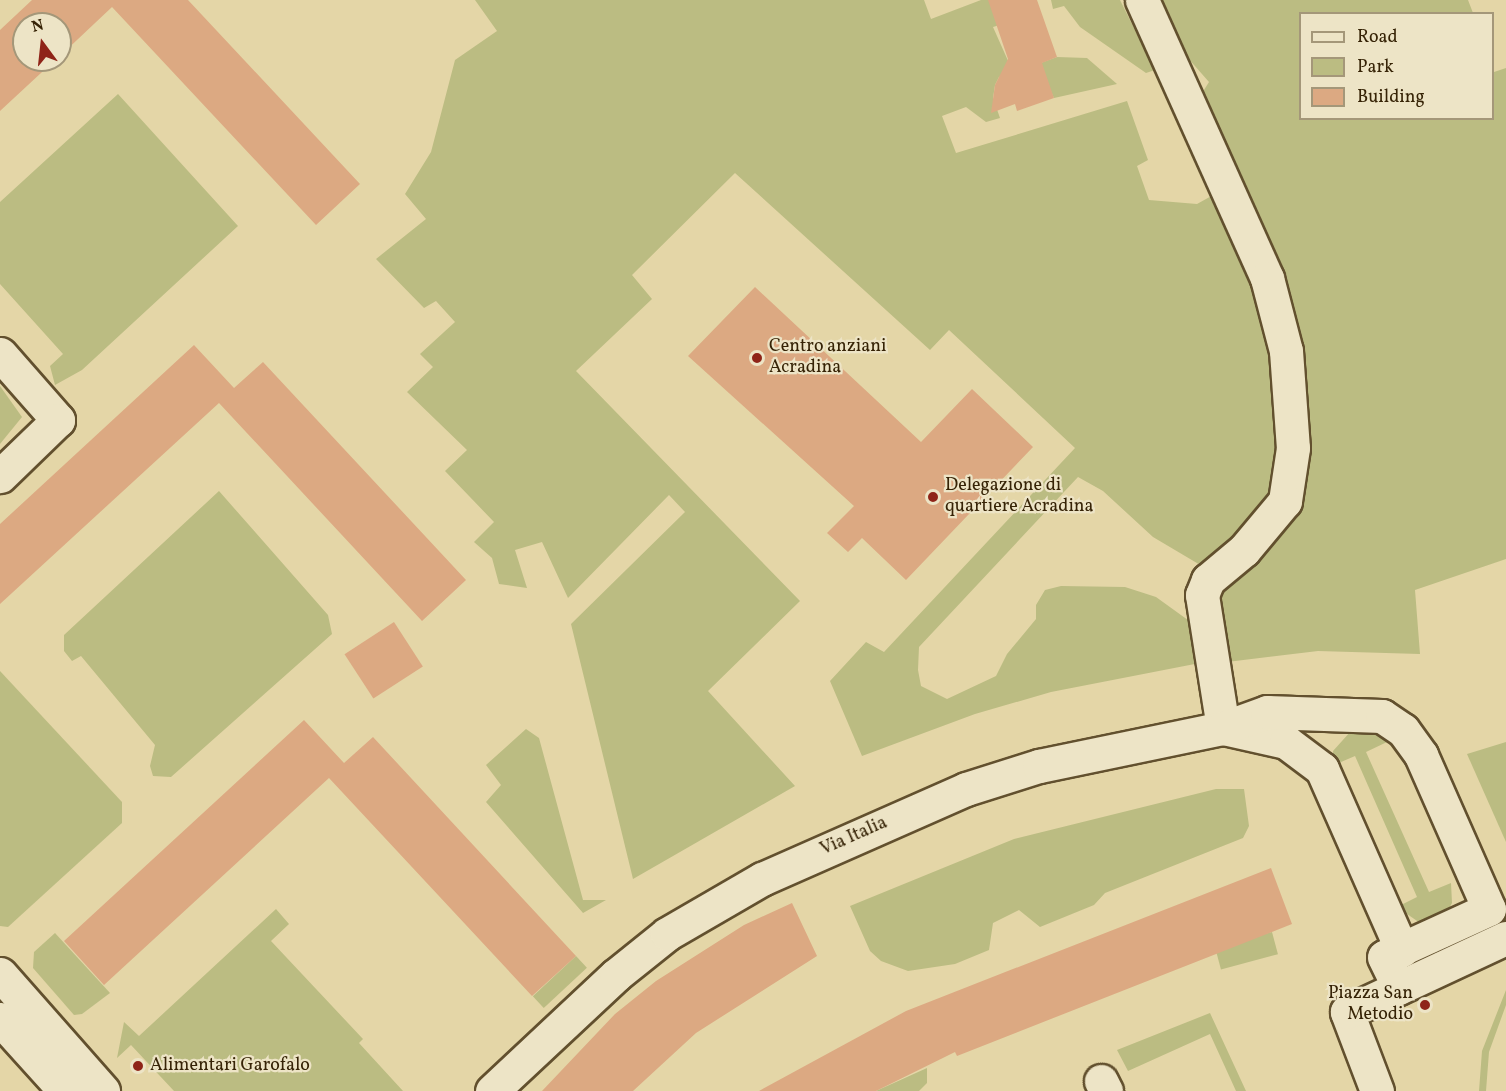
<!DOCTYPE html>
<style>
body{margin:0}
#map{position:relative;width:1506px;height:1091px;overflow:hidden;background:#e4d6a7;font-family:Vollkorn,serif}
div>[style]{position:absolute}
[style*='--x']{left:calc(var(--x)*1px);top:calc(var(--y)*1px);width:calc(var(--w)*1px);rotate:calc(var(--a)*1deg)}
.green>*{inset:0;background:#bbbc82;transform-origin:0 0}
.building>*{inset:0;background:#dca982;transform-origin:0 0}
.roads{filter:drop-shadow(2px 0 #62502e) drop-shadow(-2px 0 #62502e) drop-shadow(0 2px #62502e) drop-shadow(0 -2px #62502e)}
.minor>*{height:33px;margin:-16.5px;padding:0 16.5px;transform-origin:16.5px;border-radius:16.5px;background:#ede4c6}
.tertiary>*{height:33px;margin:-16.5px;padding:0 16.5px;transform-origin:16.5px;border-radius:16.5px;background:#ede4c6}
.dots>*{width:16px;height:16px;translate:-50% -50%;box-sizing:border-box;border:3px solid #ede4c6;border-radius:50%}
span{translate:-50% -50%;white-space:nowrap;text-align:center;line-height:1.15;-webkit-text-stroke:4.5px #ede4c6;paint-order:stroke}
.poi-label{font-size:18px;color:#362306}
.left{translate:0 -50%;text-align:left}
.right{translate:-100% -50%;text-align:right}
.street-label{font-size:18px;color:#362306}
.legend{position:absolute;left:1299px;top:12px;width:195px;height:108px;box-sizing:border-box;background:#ede4c6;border:2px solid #a49779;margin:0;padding:8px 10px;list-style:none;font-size:18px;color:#362306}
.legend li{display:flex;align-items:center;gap:12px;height:30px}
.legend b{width:30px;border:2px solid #a49779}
.north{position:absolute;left:12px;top:12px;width:60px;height:60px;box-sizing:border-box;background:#ede4c6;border:2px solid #a49779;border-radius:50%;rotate:345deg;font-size:16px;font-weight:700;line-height:24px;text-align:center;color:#362306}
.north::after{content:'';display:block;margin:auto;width:21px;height:27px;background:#8f2418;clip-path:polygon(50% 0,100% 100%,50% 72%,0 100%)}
</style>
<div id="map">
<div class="green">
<div style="clip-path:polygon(475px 0,924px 0,931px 19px,981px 0,1006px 0,1013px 21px,993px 27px,1013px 72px,999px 77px,995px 85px,993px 98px,1000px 118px,986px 122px,966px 107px,942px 116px,956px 153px,1127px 101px,1148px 160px,1137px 166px,1149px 200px,1197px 204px,1215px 194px,1267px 299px,1284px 482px,1207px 569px,1153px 537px,1103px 491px,1078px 477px,919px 647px,918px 670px,921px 686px,947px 699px,996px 676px,1007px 654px,1036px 619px,1036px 605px,1045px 590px,1061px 586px,1125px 587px,1156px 597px,1199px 628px,1205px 662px,1051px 692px,975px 714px,862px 756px,830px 681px,866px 642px,884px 652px,1075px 448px,949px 330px,930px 350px,735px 173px,632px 275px,652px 299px,576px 371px,800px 601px,708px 691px,795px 786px,633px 879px,571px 624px,685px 512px,669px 495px,568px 598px,542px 542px,515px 550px,527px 588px,499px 584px,492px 558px,474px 542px,494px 522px,445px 471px,467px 450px,407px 392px,433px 367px,420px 354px,455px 322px,436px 301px,424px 308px,376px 259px,426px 219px,405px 194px,431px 152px,455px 60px,497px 31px)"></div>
<div style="clip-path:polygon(1051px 0,1120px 0,1155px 70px,1146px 73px,1080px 27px,1064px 6px,1053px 9px)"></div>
<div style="clip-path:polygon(1162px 0,1468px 0,1473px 13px,1300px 14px,1300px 118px,1492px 118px,1493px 68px,1494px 72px,1506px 68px,1506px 559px,1415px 590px,1420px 654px,1318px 651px,1227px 662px,1215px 593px,1263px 540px,1299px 377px,1199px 98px,1209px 82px,1180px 49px)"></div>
<div style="clip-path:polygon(1057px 57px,1087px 58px,1117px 84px,1054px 98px,1038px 64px)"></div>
<div style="clip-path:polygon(118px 94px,238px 226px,82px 370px,55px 385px,50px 366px,63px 354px,0 284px,0 202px)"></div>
<div style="clip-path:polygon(0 386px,22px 417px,0 444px)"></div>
<div style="clip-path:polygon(219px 491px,328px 615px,332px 634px,171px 777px,153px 776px,150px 766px,155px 745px,81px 656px,72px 661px,64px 651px,64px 635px)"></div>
<div style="clip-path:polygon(0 671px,122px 802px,122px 823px,8px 927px,0 926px)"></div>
<div style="clip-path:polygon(526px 729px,539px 738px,583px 900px,606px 900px,583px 913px,486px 802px,501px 785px,486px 765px)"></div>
<div style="clip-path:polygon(1351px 731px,1377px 732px,1387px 742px,1366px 752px,1429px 892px,1451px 883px,1452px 903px,1446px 914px,1420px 923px,1397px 907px,1417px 897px,1355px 756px,1334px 765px,1333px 751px)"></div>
<div style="clip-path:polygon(1506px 742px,1506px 842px,1467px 754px)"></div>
<div style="clip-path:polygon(1216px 789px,1244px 789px,1249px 826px,1243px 838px,1105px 893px,1094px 905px,1040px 927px,1019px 910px,993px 923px,989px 950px,955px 964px,908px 971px,881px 961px,870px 951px,850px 906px,1014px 839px)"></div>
<div style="clip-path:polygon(276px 909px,289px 924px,271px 941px,363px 1039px,359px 1043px,403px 1091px,174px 1091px,131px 1045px,117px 1058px,124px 1022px,139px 1036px)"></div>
<div style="left:1272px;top:932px;width:23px;height:59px;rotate:75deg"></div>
<div style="clip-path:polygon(55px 933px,110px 993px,82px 1014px,74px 1015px,33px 968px,34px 952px)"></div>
<div style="left:576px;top:956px;width:16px;height:59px;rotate:47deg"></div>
<div style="clip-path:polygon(1506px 990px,1506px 1005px,1489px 1052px,1486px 1091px,1479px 1091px,1482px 1051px)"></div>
<div style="clip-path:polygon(1210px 1013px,1246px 1091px,1236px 1091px,1210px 1034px,1128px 1071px,1117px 1050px)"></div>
<div style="clip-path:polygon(927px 1068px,927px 1083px,919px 1091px,876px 1091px)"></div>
</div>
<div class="building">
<div style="clip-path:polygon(32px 0,188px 0,360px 184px,316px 225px,112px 7px,60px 56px,60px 24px,24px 24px,24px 60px,55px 60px,0 111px,0 30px)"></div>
<div style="clip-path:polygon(988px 0,1037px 0,1057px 57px,1042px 63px,1054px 98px,1017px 111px,1015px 104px,991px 113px,995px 85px,1008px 59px)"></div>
<div style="clip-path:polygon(755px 287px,921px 442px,972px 389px,1033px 447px,906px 580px,862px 538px,848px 552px,827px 533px,854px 506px,688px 356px)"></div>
<div style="clip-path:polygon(194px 345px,234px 388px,263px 362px,466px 580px,422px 621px,219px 403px,0 604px,0 524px)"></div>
<div style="left:394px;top:622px;width:53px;height:59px;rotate:57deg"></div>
<div style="clip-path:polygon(304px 720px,344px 763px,373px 737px,576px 956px,532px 996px,329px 778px,104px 985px,64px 941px)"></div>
<div style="clip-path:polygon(1271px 868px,1292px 924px,957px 1056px,955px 1052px,876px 1091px,759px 1091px,906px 1011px)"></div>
<div style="clip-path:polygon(792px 903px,817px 956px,696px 1033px,633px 1091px,542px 1091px,615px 1014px,656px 981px,744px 925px)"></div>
</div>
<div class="roads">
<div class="minor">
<div style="--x:1142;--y:0;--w:305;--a:65.8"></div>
<div style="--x:1267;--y:278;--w:75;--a:75.4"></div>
<div style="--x:1286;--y:351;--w:97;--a:85.9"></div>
<div style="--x:1293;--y:448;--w:54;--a:98.6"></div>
<div style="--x:1285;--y:501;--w:64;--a:129.9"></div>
<div style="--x:1244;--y:550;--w:47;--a:140.2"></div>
<div style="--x:1208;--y:580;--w:16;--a:112"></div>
<div style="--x:1202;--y:595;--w:135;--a:81"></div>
<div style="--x:0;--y:354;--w:88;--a:48.7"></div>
<div style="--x:58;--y:420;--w:81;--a:136"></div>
<div style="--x:1223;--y:728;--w:65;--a:12.5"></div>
<div style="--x:1286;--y:742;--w:45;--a:36.9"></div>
<div style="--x:1322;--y:769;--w:198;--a:66.2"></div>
<div style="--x:1101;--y:1081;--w:11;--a:63"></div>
<div style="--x:492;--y:1091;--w:170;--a:-43.1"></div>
<div style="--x:616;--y:975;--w:65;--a:-38.8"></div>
<div style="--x:667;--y:934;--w:110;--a:-30.1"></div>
<div style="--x:762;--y:879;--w:223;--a:-23.8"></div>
<div style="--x:966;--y:789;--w:77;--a:-17.5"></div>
<div style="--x:1039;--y:766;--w:188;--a:-11.7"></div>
<div style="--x:1223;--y:728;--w:47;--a:-20"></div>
<div style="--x:1267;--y:712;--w:115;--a:2"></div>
<div style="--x:1382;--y:716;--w:25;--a:34"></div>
<div style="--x:1403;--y:730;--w:31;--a:54"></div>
<div style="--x:1421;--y:755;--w:168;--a:66.2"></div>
<div style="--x:1489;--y:909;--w:115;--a:155.4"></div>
<div style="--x:1384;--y:957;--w:34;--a:64"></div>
<div style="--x:1377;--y:1091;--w:85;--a:-110.8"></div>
<div style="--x:1347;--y:1012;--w:175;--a:-25"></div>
</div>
<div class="tertiary">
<div style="--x:0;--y:974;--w:156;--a:48.6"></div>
<div style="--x:0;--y:1019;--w:97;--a:47.9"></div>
</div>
</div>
<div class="dots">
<div style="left:757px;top:358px;background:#8f2418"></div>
<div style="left:933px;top:497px;background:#8f2418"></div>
<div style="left:1425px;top:1005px;background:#8f2418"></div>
<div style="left:138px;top:1066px;background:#8f2418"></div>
</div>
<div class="poi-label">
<span class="left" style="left:769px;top:358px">Centro anziani<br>Acradina</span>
<span class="left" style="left:945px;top:497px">Delegazione di<br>quartiere Acradina</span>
<span class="right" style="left:1413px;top:1005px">Piazza San<br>Metodio</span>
<span class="left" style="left:150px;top:1066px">Alimentari Garofalo</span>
</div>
<div class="street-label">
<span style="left:854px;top:837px;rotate:-24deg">Via Italia</span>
</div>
<ul class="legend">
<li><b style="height:8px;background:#ede4c6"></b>Road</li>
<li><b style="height:16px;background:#bbbc82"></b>Park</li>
<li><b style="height:16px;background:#dca982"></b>Building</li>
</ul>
<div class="north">N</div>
</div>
